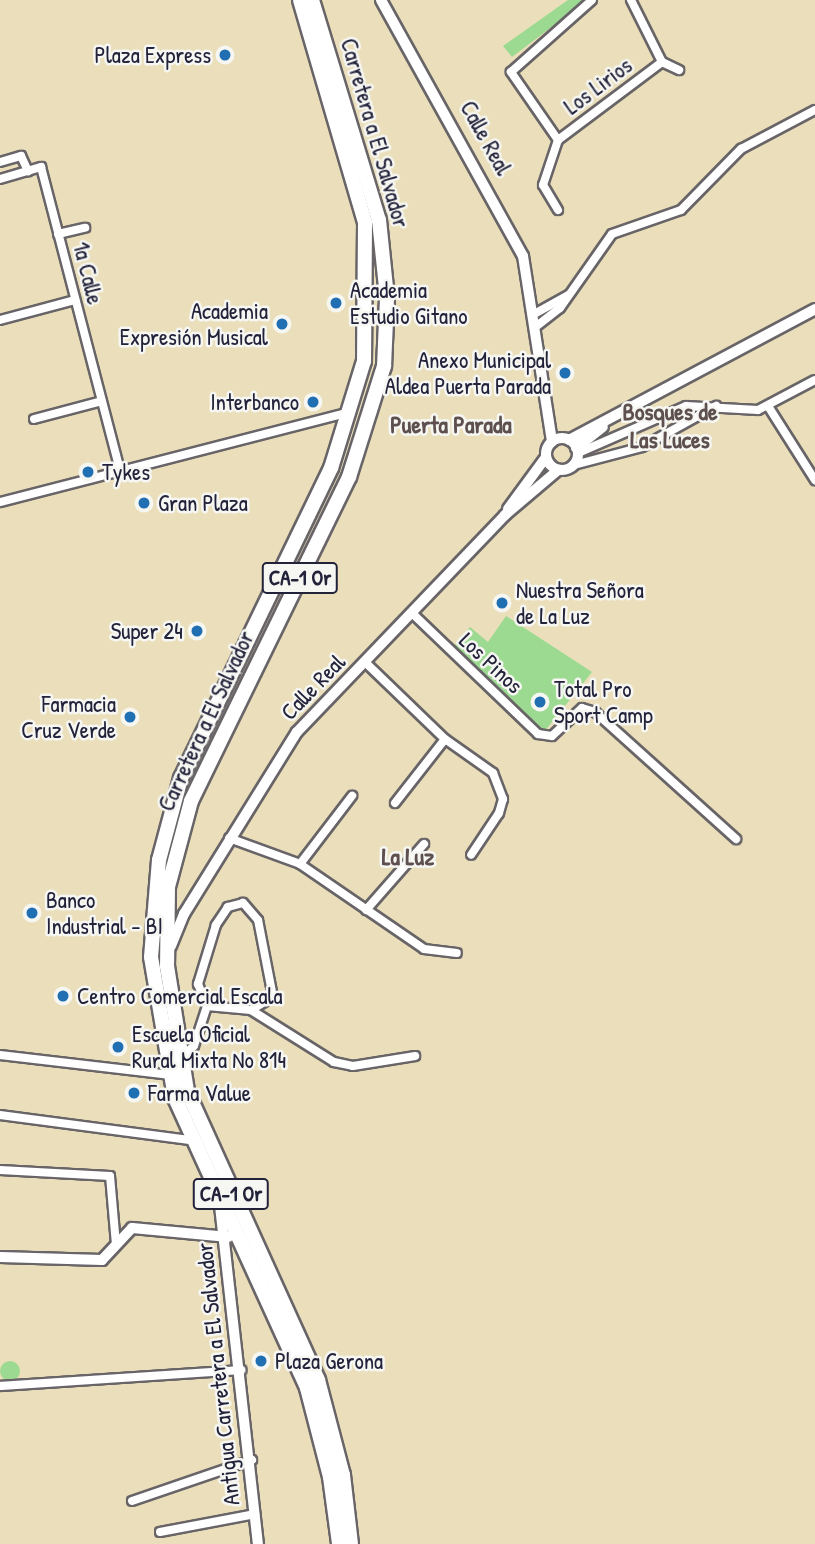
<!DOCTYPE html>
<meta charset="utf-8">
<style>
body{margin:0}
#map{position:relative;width:815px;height:1544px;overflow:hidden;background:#eadfba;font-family:"Patrick Hand",sans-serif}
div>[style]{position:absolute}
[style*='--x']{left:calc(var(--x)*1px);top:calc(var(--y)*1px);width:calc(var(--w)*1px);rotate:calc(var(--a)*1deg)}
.green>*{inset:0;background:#9bda90}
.round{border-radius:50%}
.roads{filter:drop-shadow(2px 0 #686467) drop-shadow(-2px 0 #686467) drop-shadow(0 2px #686467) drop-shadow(0 -2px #686467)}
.street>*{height:8px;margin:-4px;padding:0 4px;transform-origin:4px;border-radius:4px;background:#fff}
.secondary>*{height:10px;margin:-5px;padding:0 5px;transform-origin:5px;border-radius:5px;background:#fff}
.secondary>.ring{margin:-5px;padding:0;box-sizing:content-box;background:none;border:10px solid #fff;border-radius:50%}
.highway>*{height:14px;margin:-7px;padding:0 7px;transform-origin:7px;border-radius:7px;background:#fff}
.dots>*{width:19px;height:19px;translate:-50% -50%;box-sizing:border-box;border:4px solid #f6f6f2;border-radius:50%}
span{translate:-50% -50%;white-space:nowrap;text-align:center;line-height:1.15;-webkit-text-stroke:5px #f6f6f2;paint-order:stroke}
.shield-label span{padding:2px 5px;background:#f6f6f2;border:2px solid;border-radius:5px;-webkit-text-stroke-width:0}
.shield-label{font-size:21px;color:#22223b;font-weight:700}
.poi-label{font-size:23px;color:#22223b}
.right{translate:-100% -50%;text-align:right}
.left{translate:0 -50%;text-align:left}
.street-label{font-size:23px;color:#22223b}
.neighbourhood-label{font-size:24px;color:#5e504e;font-weight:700}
</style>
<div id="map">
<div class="green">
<div style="clip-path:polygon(568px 0,587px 0,512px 57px,503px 46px)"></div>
<div style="clip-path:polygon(506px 616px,592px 672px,544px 732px,454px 646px,470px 627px,488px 642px)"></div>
<div class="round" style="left:0;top:1361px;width:20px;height:20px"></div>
</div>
<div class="roads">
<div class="street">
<div style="--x:631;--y:0;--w:69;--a:63.4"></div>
<div style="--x:662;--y:62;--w:19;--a:25"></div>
<div style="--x:558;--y:140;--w:83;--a:-124.7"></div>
<div style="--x:511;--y:72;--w:108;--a:-41.6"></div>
<div style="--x:0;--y:162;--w:22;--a:-16"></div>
<div style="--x:21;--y:156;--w:17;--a:65"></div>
<div style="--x:0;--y:179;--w:43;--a:-16.3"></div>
<div style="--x:41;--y:167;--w:314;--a:75.4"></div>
<div style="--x:558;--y:210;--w:29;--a:-121"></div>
<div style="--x:543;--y:185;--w:47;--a:-71.6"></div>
<div style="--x:558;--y:140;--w:130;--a:-36.9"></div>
<div style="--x:58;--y:234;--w:28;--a:-13"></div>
<div style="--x:536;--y:313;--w:37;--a:-29"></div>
<div style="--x:0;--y:320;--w:78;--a:-14.9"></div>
<div style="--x:538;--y:325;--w:28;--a:-38"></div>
<div style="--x:560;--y:308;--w:90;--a:-54.9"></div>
<div style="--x:612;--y:234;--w:73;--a:-19.2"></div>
<div style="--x:681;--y:210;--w:86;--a:-45.5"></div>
<div style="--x:741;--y:149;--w:84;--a:-27.8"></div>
<div style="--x:768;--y:406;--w:88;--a:57.6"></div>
<div style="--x:34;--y:419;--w:70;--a:-14.8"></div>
<div style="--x:578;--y:453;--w:118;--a:-23.5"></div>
<div style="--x:686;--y:406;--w:72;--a:3.2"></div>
<div style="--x:758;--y:410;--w:64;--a:-27.8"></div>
<div style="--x:574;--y:465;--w:70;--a:-14.8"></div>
<div style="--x:642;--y:447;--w:85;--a:-29"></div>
<div style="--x:0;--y:502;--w:361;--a:-14.4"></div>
<div style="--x:414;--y:615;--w:172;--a:43.8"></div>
<div style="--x:538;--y:734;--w:14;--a:8"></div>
<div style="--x:552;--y:736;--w:41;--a:-43"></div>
<div style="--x:582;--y:708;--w:14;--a:17"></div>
<div style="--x:595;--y:712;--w:190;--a:42"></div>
<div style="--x:366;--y:663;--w:110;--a:43.9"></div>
<div style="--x:445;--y:739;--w:59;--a:35.3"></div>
<div style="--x:493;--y:773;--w:28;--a:69"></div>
<div style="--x:503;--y:799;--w:15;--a:106"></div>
<div style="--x:499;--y:813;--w:50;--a:123.7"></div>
<div style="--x:395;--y:803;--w:81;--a:-52"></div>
<div style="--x:229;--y:838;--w:76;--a:20.1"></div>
<div style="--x:300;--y:864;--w:150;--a:34.4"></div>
<div style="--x:424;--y:949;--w:33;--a:7"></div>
<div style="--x:300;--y:864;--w:86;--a:-52.6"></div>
<div style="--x:366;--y:910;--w:88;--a:-48.7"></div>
<div style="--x:251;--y:1010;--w:98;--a:32.1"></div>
<div style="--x:334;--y:1062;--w:19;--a:12"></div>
<div style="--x:353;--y:1066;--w:63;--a:-9.2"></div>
<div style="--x:0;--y:1055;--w:170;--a:6.7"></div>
<div style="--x:180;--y:1058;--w:18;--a:-41"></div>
<div style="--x:194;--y:1046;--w:42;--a:-72"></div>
<div style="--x:207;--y:1006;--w:44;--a:5.2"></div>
<div style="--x:251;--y:1010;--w:26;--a:-31"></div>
<div style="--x:273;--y:997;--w:78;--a:-101"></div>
<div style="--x:258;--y:920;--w:23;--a:-131"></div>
<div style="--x:243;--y:903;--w:16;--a:165"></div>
<div style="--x:228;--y:907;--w:22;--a:124"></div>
<div style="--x:216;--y:925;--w:62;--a:107"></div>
<div style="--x:198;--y:984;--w:24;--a:68"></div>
<div style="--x:0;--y:1115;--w:193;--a:7.5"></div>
<div style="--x:0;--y:1170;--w:110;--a:3.1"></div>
<div style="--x:110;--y:1176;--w:68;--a:85"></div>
<div style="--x:0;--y:1386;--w:242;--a:-3.8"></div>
<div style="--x:132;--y:1501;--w:127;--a:-18.9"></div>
<div style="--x:160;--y:1532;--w:97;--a:-10.7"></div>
</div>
<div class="secondary">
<div style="--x:381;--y:0;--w:293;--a:61"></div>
<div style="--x:523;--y:256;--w:188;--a:81.1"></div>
<div class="ring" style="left:546px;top:438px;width:22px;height:22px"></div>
<div style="--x:569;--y:440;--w:279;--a:-28"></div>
<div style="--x:576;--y:448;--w:34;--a:-38"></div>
<div style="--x:508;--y:509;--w:64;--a:-53.8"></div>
<div style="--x:171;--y:946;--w:35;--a:-68"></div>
<div style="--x:184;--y:914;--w:214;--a:-58.2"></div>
<div style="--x:297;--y:732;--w:301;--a:-46.2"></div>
<div style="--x:505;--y:515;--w:70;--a:-40.3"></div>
<div style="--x:220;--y:1206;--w:340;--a:83.6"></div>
<div style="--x:0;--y:1257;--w:102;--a:1.7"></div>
<div style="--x:102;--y:1260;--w:44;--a:-46.8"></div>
<div style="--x:132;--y:1228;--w:97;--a:5.3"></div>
</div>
<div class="highway">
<div style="--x:300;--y:0;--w:232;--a:73.7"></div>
<div style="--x:365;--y:223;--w:138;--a:90.4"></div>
<div style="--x:364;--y:361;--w:112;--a:107.1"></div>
<div style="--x:331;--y:468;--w:344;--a:115.8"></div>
<div style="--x:181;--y:778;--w:85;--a:105"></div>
<div style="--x:159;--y:860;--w:97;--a:94.7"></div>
<div style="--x:151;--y:957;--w:143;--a:80.3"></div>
<div style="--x:175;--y:1098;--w:319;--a:65.5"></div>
<div style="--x:307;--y:1388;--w:92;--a:75.5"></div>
<div style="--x:330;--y:1477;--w:68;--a:82.3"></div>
<div style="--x:312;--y:0;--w:230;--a:73.1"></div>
<div style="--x:379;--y:220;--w:78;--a:84.1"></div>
<div style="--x:387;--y:298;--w:68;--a:92.5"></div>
<div style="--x:384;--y:366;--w:116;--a:107.5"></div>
<div style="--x:349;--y:477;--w:360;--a:116"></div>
<div style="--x:191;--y:801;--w:89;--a:105"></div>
<div style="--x:168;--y:887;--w:79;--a:90.7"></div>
<div style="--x:167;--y:966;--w:127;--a:80.9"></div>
<div style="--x:187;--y:1091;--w:317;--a:65.6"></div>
<div style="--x:318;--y:1380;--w:98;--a:75.3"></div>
<div style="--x:343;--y:1475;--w:69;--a:83.4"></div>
</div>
</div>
<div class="dots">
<div style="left:225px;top:55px;background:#1f6fb2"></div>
<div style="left:336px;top:303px;background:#1f6fb2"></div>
<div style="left:282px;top:324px;background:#1f6fb2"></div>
<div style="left:565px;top:373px;background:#1f6fb2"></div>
<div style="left:313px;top:402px;background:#1f6fb2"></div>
<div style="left:88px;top:472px;background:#1f6fb2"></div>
<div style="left:144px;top:503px;background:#1f6fb2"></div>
<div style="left:502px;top:603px;background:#1f6fb2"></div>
<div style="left:197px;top:631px;background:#1f6fb2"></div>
<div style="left:540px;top:702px;background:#1f6fb2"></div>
<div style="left:130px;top:717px;background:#1f6fb2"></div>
<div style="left:32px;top:913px;background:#1f6fb2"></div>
<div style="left:63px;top:996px;background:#1f6fb2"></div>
<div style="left:118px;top:1047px;background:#1f6fb2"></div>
<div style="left:134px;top:1093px;background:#1f6fb2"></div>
<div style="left:261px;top:1361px;background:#1f6fb2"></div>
</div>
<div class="shield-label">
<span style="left:300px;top:578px">CA-1 Or</span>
<span style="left:231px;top:1194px">CA-1 Or</span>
</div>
<div class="poi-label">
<span class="right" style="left:211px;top:55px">Plaza Express</span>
<span class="left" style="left:350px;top:303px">Academia<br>Estudio Gitano</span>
<span class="right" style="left:268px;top:324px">Academia<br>Expresión Musical</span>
<span class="right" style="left:551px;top:373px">Anexo Municipal<br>Aldea Puerta Parada</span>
<span class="right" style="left:299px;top:402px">Interbanco</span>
<span class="left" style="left:102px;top:472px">Tykes</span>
<span class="left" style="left:158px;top:503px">Gran Plaza</span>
<span class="left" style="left:516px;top:603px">Nuestra Señora<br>de La Luz</span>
<span class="right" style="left:183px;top:631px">Super 24</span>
<span class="left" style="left:554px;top:702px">Total Pro<br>Sport Camp</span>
<span class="right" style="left:116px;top:717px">Farmacia<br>Cruz Verde</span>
<span class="left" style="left:46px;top:913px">Banco<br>Industrial - BI</span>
<span class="left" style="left:77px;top:996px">Centro Comercial Escala</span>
<span class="left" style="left:132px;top:1047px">Escuela Oficial<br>Rural Mixta No 814</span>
<span class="left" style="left:148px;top:1093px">Farma Value</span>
<span class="left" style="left:275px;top:1361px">Plaza Gerona</span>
</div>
<div class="street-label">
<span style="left:598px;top:86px;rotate:-37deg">Los Lirios</span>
<span style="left:375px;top:133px;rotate:74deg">Carretera a El Salvador</span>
<span style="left:486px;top:138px;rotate:61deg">Calle Real</span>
<span style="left:88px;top:273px;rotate:76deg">1a Calle</span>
<span style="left:491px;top:663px;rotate:43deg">Los Pinos</span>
<span style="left:313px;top:687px;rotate:-46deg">Calle Real</span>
<span style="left:206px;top:721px;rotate:-65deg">Carretera a El Salvador</span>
<span style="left:218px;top:1374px;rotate:-96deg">Antigua Carretera a El Salvador</span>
</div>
<div class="neighbourhood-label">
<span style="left:670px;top:426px">Bosques de<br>Las Luces</span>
<span style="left:451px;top:425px">Puerta Parada</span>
<span style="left:408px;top:857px">La Luz</span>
</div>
</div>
